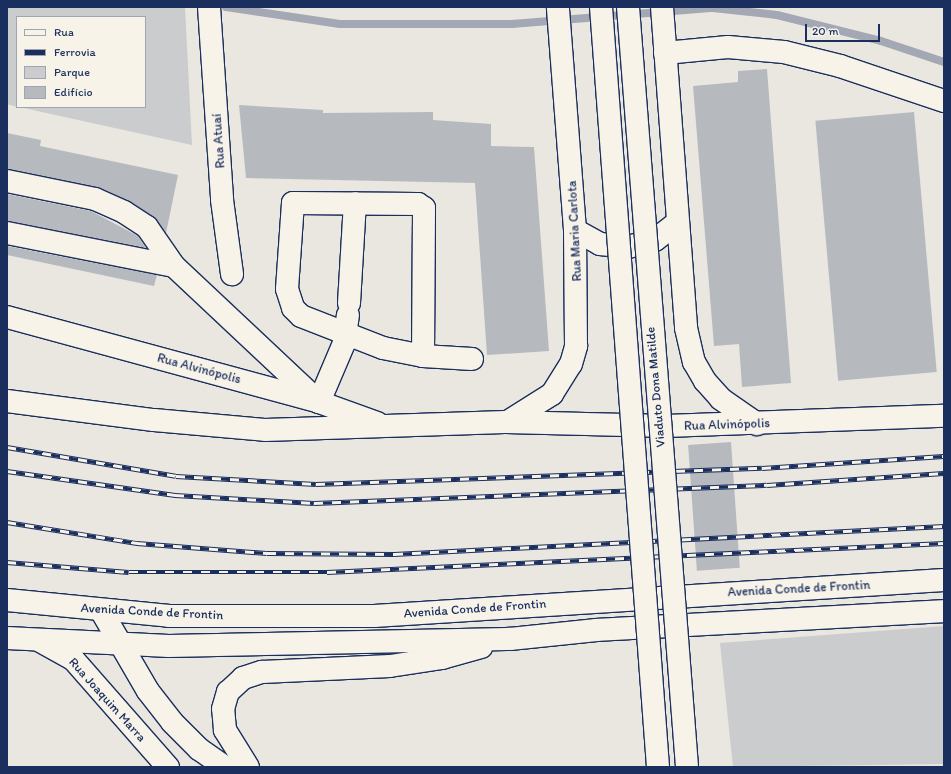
<!DOCTYPE html>
<meta charset="utf-8">
<style>
body{margin:0}
#map{position:relative;width:951px;height:774px;overflow:hidden;background:#eae7e0;font-family:Itim,sans-serif}
div>[style]{position:absolute}
[style*='--x']{left:calc(var(--x)*1px);top:calc(var(--y)*1px);width:calc(var(--w)*1px);rotate:calc(var(--a)*1deg)}
.green>*{inset:0;background:#cbcccd}
.stream>*{height:8px;margin:-4px;padding:0 4px;transform-origin:4px;border-radius:4px;background:#a3a8b4}
.building>*{inset:0;background:#b6babf;transform-origin:0 0}
.roads{filter:drop-shadow(1px 0 #1b2f5e) drop-shadow(-1px 0 #1b2f5e) drop-shadow(0 1px #1b2f5e) drop-shadow(0 -1px #1b2f5e)}
.minor>*{height:22px;margin:-11px;padding:0 11px;transform-origin:11px;border-radius:11px;background:#f7f3e8}
.highway>*{height:22px;margin:-11px;padding:0 11px;transform-origin:11px;border-radius:11px;background:#f7f3e8}
.rail>*{height:4.5px;margin-top:-2.25px;transform-origin:0;background:repeating-linear-gradient(90deg,#f7f3e8 0 9px,#1b2f5e 0 18px);box-sizing:border-box;border-block:1px solid #1b2f5e}
.bridges{filter:drop-shadow(1px 0 #1b2f5e) drop-shadow(-1px 0 #1b2f5e) drop-shadow(0 1px #1b2f5e) drop-shadow(0 -1px #1b2f5e)}
.minor-bridge>*{height:22px;margin:-11px;padding:0 11px;transform-origin:11px;border-radius:11px;background:#f7f3e8}
span{translate:-50% -50%;white-space:nowrap;text-align:center;line-height:1.15;-webkit-text-stroke:3px #f7f3e8;paint-order:stroke}
.street-label{font-size:13px;color:#1b2f5e}
.frame{position:absolute;inset:0;border:8px solid #1b2f5e;pointer-events:none}
.legend{position:absolute;left:16px;top:16px;width:130px;height:92px;box-sizing:border-box;background:#f7f3e8;border:1px solid #9fa5b1;margin:0;padding:5px 7px;list-style:none;font-size:12px;color:#1b2f5e}
.legend li{display:flex;align-items:center;gap:8px;height:20px}
.legend b{width:20px;border:1px solid #9fa5b1}
.scale{position:absolute;left:805px;top:24px;width:75px;height:18px;box-sizing:border-box;border:2px solid #1b2f5e;border-top:0;padding-left:5px;font-size:12px;line-height:14px;white-space:nowrap;color:#1b2f5e;-webkit-text-stroke:3px #f7f3e8;paint-order:stroke}
</style>
<div id="map">
<div class="green">
<div style="clip-path:polygon(7px 7px,185px 7px,192px 145px,19px 107px,145px 107px,145px 17px,17px 17px,17px 107px,7px 104px)"></div>
<div style="clip-path:polygon(944px 626px,944px 764px,733px 767px,720px 643px)"></div>
</div>
<div class="stream">
<div style="--x:226;--y:7;--w:115;--a:8.5"></div>
<div style="--x:340;--y:24;--w:172;--a:0"></div>
<div style="--x:512;--y:24;--w:202;--a:-4.6"></div>
<div style="--x:713;--y:8;--w:64;--a:6.2"></div>
<div style="--x:777;--y:15;--w:107;--a:14"></div>
<div style="--x:881;--y:41;--w:66;--a:18.4"></div>
</div>
<div class="building">
<div style="clip-path:polygon(767px 69px,791px 383px,742px 387px,739px 344px,714px 346px,693px 86px,738px 82px,738px 71px)"></div>
<div style="clip-path:polygon(239px 105px,323px 110px,323px 113px,433px 112px,433px 120px,491px 124px,491px 146px,534px 147px,549px 351px,487px 355px,475px 183px,246px 178px)"></div>
<div style="left:914px;top:112px;width:261px;height:99px;rotate:85deg"></div>
<div style="clip-path:polygon(7px 133px,41px 140px,40px 146px,178px 175px,166px 233px,154px 217px,100px 188px,7px 169px)"></div>
<div style="clip-path:polygon(7px 194px,91px 211px,138px 236px,146px 248px,7px 221px)"></div>
<div style="clip-path:polygon(7px 246px,157px 275px,154px 286px,7px 255px)"></div>
<div style="left:731px;top:442px;width:126px;height:43px;rotate:86deg"></div>
</div>
<div class="roads">
<div class="minor">
<div style="--x:209;--y:7;--w:193;--a:86.1"></div>
<div style="--x:222;--y:200;--w:75;--a:82.3"></div>
<div style="--x:662;--y:7;--w:322;--a:85.7"></div>
<div style="--x:686;--y:328;--w:35;--a:77"></div>
<div style="--x:694;--y:362;--w:22;--a:60"></div>
<div style="--x:705;--y:381;--w:24;--a:48"></div>
<div style="--x:721;--y:399;--w:44;--a:34.8"></div>
<div style="--x:665;--y:53;--w:63;--a:-5.4"></div>
<div style="--x:728;--y:47;--w:56;--a:5.1"></div>
<div style="--x:784;--y:52;--w:58;--a:14"></div>
<div style="--x:840;--y:66;--w:110;--a:18.6"></div>
<div style="--x:7;--y:181;--w:90;--a:11.6"></div>
<div style="--x:95;--y:199;--w:32;--a:24"></div>
<div style="--x:124;--y:212;--w:27;--a:33"></div>
<div style="--x:147;--y:227;--w:47;--a:55.3"></div>
<div style="--x:575;--y:230;--w:29;--a:29"></div>
<div style="--x:600;--y:244;--w:28;--a:6"></div>
<div style="--x:628;--y:247;--w:28;--a:-15"></div>
<div style="--x:655;--y:240;--w:28;--a:-38"></div>
<div style="--x:7;--y:233;--w:170;--a:11.2"></div>
<div style="--x:174;--y:266;--w:199;--a:43.2"></div>
<div style="--x:319;--y:402;--w:64;--a:-67"></div>
<div style="--x:344;--y:343;--w:28;--a:-82"></div>
<div style="--x:349;--y:303;--w:100;--a:-86.6"></div>
<div style="--x:7;--y:317;--w:323;--a:15.2"></div>
<div style="--x:319;--y:402;--w:62;--a:19.9"></div>
<div style="--x:423;--y:356;--w:148;--a:-89.6"></div>
<div style="--x:424;--y:208;--w:7;--a:-146"></div>
<div style="--x:418;--y:204;--w:125;--a:-179.5"></div>
<div style="--x:293;--y:203;--w:86;--a:94"></div>
<div style="--x:287;--y:289;--w:20;--a:72"></div>
<div style="--x:293;--y:308;--w:11;--a:45"></div>
<div style="--x:301;--y:316;--w:88;--a:21.3"></div>
<div style="--x:383;--y:348;--w:41;--a:11.3"></div>
<div style="--x:423;--y:356;--w:49;--a:3.5"></div>
<div style="--x:7;--y:401;--w:148;--a:7.4"></div>
<div style="--x:154;--y:420;--w:111;--a:5.1"></div>
<div style="--x:265;--y:430;--w:241;--a:-1.9"></div>
<div style="--x:506;--y:422;--w:160;--a:1.4"></div>
<div style="--x:666;--y:426;--w:278;--a:-2.1"></div>
<div style="--x:509;--y:421;--w:51;--a:-32.1"></div>
<div style="--x:552;--y:394;--w:36;--a:-58"></div>
<div style="--x:571;--y:364;--w:19;--a:-74"></div>
<div style="--x:576;--y:346;--w:116;--a:-90.5"></div>
<div style="--x:575;--y:230;--w:224;--a:-94.4"></div>
<div style="--x:102;--y:612;--w:91;--a:59.8"></div>
<div style="--x:148;--y:691;--w:39;--a:52"></div>
<div style="--x:172;--y:722;--w:38;--a:45"></div>
<div style="--x:199;--y:749;--w:32;--a:35"></div>
<div style="--x:40;--y:641;--w:38;--a:29"></div>
<div style="--x:73;--y:659;--w:144;--a:48.7"></div>
</div>
<div class="highway">
<div style="--x:7;--y:600;--w:163;--a:5.6"></div>
<div style="--x:169;--y:616;--w:205;--a:0"></div>
<div style="--x:374;--y:616;--w:571;--a:-3.61"></div>
<div style="--x:7;--y:638;--w:162;--a:2.8"></div>
<div style="--x:169;--y:646;--w:341;--a:-1.2"></div>
<div style="--x:510;--y:639;--w:87;--a:-5.9"></div>
<div style="--x:597;--y:630;--w:348;--a:-3.1"></div>
<div style="--x:248;--y:767;--w:44;--a:-121.9"></div>
<div style="--x:225;--y:730;--w:21;--a:-95"></div>
<div style="--x:223;--y:709;--w:18;--a:-74"></div>
<div style="--x:228;--y:692;--w:21;--a:-43"></div>
<div style="--x:243;--y:678;--w:20;--a:-18"></div>
<div style="--x:262;--y:672;--w:128;--a:-2.7"></div>
<div style="--x:390;--y:666;--w:53;--a:-8.7"></div>
<div style="--x:442;--y:658;--w:41;--a:-15.8"></div>
</div>
</div>
<div class="rail">
<div style="--x:7;--y:447;--w:171;--a:9.7"></div>
<div style="--x:176;--y:476;--w:140;--a:3.3"></div>
<div style="--x:316;--y:484;--w:446;--a:-2.1"></div>
<div style="--x:762;--y:468;--w:182;--a:-3.8"></div>
<div style="--x:7;--y:471;--w:170;--a:8.1"></div>
<div style="--x:175;--y:495;--w:139;--a:3.3"></div>
<div style="--x:314;--y:503;--w:453;--a:-2.3"></div>
<div style="--x:767;--y:485;--w:177;--a:-3.9"></div>
<div style="--x:7;--y:522;--w:132;--a:9.2"></div>
<div style="--x:137;--y:543;--w:130;--a:4.4"></div>
<div style="--x:267;--y:553;--w:127;--a:0.5"></div>
<div style="--x:394;--y:554;--w:551;--a:-2.91"></div>
<div style="--x:7;--y:562;--w:122;--a:4.7"></div>
<div style="--x:129;--y:572;--w:198;--a:0"></div>
<div style="--x:327;--y:572;--w:618;--a:-2.69"></div>
</div>
<div class="bridges">
<div class="minor-bridge">
<div style="--x:601;--y:7;--w:762;--a:85.71"></div>
<div style="--x:628;--y:7;--w:761;--a:85.56"></div>
</div>
</div>
<div class="street-label">
<span style="left:219px;top:141px;rotate:-94deg">Rua Atuaí</span>
<span style="left:575px;top:231px;rotate:-93deg">Rua Maria Carlota</span>
<span style="left:199px;top:369px;rotate:15deg">Rua Alvinópolis</span>
<span style="left:656px;top:387px;rotate:-95deg">Viaduto Dona Matilde</span>
<span style="left:727px;top:425px;rotate:-2deg">Rua Alvinópolis</span>
<span style="left:799px;top:589px;rotate:-3deg">Avenida Conde de Frontin</span>
<span style="left:475px;top:609px;rotate:-4deg">Avenida Conde de Frontin</span>
<span style="left:152px;top:612px;rotate:3deg">Avenida Conde de Frontin</span>
<span style="left:107px;top:700px;rotate:48deg">Rua Joaquim Marra</span>
</div>
<div class="frame"></div>
<ul class="legend">
<li><b style="height:5px;background:#f7f3e8"></b>Rua</li>
<li><b style="height:5px;background:#1b2f5e"></b>Ferrovia</li>
<li><b style="height:11px;background:#cbcccd"></b>Parque</li>
<li><b style="height:11px;background:#b6babf"></b>Edifício</li>
</ul>
<div class="scale">20 m</div>
</div>
